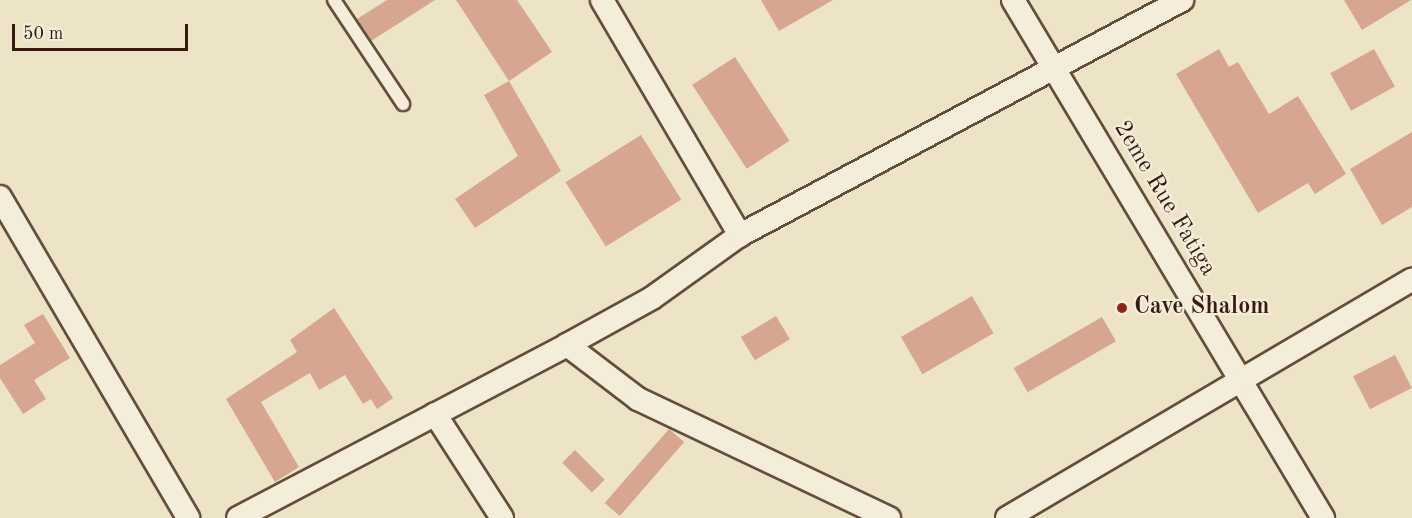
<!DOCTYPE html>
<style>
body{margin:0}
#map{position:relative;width:1412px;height:518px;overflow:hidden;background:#ede3c6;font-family:"Old Standard TT",serif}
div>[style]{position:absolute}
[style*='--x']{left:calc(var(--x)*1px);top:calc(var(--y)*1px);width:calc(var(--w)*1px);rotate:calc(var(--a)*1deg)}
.building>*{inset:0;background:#d7a690;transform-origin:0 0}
.roads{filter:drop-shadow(2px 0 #654d3c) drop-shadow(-2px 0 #654d3c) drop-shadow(0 2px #654d3c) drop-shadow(0 -2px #654d3c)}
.service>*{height:12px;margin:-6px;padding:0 6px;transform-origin:6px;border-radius:6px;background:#f3edda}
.minor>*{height:22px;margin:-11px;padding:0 11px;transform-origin:11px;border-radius:11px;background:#f3edda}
.dots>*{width:16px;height:16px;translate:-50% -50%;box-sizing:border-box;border:3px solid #f3edda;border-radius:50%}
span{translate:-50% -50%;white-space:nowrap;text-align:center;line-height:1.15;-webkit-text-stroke:4.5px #f3edda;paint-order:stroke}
.street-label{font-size:24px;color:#381b0e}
.poi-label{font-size:24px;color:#381b0e;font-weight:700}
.left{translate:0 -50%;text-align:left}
.scale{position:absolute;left:12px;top:24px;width:176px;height:27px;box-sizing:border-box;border:3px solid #381b0e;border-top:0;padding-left:8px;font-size:18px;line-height:21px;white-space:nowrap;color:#381b0e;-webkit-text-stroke:4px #f3edda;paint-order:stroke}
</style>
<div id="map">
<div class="building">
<div style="clip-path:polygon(387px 0,435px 0,371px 41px,357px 19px)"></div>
<div style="clip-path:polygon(456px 0,517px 0,552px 52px,509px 81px)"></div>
<div style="clip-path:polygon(761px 0,833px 0,779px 31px)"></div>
<div style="clip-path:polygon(1344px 0,1411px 0,1362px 30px)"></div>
<div style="clip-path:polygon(1219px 49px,1229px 67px,1238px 62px,1269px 114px,1298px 96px,1346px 174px,1315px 194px,1308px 183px,1258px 213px,1176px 74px)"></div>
<div style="left:1374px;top:49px;width:43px;height:50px;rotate:61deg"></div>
<div style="left:735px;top:57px;width:100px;height:51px;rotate:57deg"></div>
<div style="clip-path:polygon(509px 81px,561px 171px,475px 228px,455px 199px,518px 156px,484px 95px)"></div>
<div style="clip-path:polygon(1412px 132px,1412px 207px,1382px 225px,1350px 169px)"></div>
<div style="left:641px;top:135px;width:76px;height:89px;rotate:58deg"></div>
<div style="left:972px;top:296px;width:43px;height:82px;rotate:60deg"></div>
<div style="clip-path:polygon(334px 308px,393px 398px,377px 409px,371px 399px,363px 404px,345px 375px,319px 390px,310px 373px,261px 402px,299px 467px,275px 482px,226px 399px,297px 352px,290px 340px)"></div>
<div style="clip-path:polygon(43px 314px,70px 358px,34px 380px,46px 399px,23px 414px,0 378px,0 365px,35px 343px,24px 325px)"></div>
<div style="left:776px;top:316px;width:27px;height:41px;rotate:59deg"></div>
<div style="left:1102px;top:317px;width:28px;height:102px;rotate:60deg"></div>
<div style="left:1395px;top:355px;width:37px;height:47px;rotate:63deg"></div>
<div style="left:669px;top:429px;width:20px;height:98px;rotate:41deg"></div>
<div style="left:575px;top:450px;width:42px;height:18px;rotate:45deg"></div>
</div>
<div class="roads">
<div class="service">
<div style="--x:334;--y:0;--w:125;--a:56.4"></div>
</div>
<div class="minor">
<div style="--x:602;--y:0;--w:273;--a:59.6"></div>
<div style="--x:1013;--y:0;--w:604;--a:59.1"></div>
<div style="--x:0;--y:197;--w:372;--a:59.6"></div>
<div style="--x:567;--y:345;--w:89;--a:37.3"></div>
<div style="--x:638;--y:399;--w:278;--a:25.4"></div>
<div style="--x:435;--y:414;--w:124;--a:57.2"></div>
<div style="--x:238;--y:518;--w:372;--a:-27.7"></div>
<div style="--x:567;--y:345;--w:97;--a:-28.9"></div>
<div style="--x:652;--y:298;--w:108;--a:-35.6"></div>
<div style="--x:740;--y:235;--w:501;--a:-28"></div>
<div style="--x:1007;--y:518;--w:470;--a:-30.5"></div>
</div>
</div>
<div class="dots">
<div style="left:1122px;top:308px;background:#8f2418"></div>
</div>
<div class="street-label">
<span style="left:1164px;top:199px;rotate:59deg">2eme Rue Fatiga</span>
</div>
<div class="poi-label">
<span class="left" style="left:1134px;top:308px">Cave Shalom</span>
</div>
<div class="scale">50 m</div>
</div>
